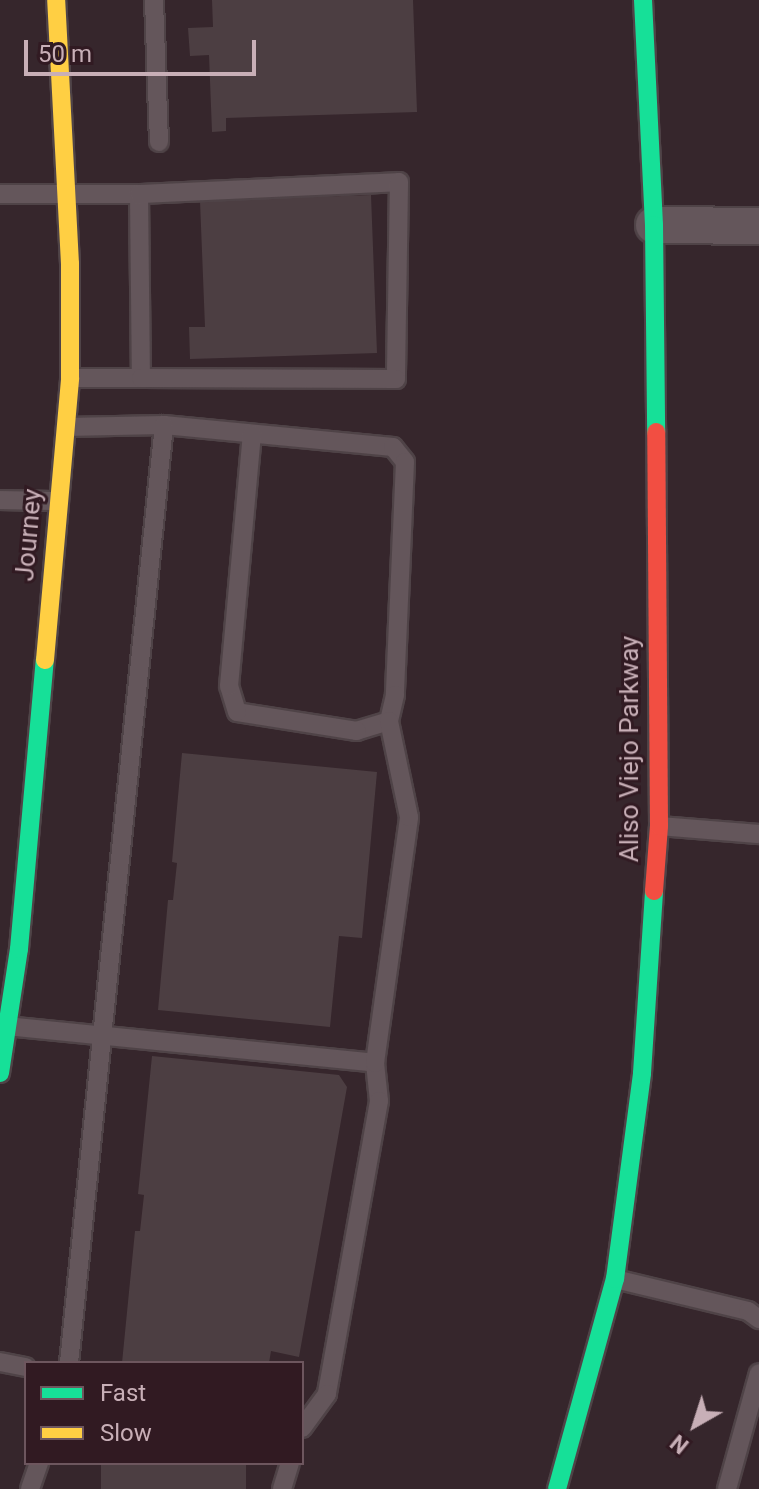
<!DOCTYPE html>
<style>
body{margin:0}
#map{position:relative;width:759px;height:1489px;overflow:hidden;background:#36262c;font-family:Roboto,sans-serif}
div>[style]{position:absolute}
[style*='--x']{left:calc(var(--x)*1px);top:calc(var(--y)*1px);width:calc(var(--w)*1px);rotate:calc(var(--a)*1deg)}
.building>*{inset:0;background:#4c3e42;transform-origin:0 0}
.roads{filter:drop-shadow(2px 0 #4f4347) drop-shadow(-2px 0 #4f4347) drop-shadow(0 2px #4f4347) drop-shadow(0 -2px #4f4347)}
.lane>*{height:18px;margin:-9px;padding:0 9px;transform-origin:9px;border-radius:9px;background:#64565b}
.street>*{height:36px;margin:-18px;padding:0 18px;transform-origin:18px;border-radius:18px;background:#64565b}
.fast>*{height:18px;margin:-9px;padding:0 9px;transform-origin:9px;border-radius:9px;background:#16e098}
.slow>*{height:18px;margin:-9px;padding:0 9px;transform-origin:9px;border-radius:9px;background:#ffcf43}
.jam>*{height:18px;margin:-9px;padding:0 9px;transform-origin:9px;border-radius:9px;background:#f24e42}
span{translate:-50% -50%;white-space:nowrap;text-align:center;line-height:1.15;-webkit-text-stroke:6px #311a22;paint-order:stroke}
.street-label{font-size:26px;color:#c8afb7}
.legend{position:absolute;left:24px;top:1361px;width:280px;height:104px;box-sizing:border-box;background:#311a22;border:2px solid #6d565e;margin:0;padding:10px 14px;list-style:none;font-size:24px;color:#c8afb7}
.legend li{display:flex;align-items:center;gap:16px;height:40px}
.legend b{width:40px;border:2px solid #6d565e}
.north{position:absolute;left:655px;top:1385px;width:80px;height:80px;-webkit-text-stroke:6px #311a22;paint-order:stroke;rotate:219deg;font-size:22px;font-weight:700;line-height:32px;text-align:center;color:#c8afb7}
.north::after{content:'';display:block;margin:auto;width:28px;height:36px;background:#c8afb7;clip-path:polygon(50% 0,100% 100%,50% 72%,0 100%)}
.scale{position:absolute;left:24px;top:40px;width:232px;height:36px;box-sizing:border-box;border:4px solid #c8afb7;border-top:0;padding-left:10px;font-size:24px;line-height:28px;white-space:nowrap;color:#c8afb7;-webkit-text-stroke:6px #311a22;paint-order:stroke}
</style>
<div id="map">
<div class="building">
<div style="clip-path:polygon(212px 0,413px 0,417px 112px,226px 118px,226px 131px,212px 132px,209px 55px,190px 56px,188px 28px,213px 27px)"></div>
<div style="clip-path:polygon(371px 195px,377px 353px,190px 359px,189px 327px,205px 327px,200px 201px)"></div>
<div style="clip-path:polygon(182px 753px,377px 772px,362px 938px,339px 936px,330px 1027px,158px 1010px,168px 900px,173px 900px,177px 863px,172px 862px)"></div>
<div style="clip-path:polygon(152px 1056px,339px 1075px,347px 1087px,299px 1357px,271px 1351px,269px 1363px,122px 1363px,135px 1231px,140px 1231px,144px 1195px,138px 1194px)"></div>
<div style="left:101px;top:1463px;width:145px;height:27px"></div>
</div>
<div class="roads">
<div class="lane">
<div style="--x:154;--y:0;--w:142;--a:88"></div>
<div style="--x:0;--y:194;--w:139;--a:0"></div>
<div style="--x:139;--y:194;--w:184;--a:89.4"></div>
<div style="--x:141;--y:378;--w:71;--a:180"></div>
<div style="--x:139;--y:194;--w:260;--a:-2.6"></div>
<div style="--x:399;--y:182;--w:197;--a:90.9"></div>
<div style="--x:396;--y:379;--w:255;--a:-179.8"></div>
<div style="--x:66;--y:427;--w:98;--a:-1.2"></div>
<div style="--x:164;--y:425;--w:230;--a:5.5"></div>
<div style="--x:393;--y:447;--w:19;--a:51"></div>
<div style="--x:405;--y:462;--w:233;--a:92.5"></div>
<div style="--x:395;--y:695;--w:27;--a:103"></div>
<div style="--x:389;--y:721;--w:34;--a:163"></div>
<div style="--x:357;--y:731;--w:121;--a:-171"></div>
<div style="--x:237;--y:712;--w:27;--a:-107"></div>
<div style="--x:229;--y:686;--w:253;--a:-84.8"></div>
<div style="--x:0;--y:500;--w:58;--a:1"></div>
<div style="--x:659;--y:826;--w:100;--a:4.6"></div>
<div style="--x:7;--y:1026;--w:370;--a:5.7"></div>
<div style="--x:375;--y:1063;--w:38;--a:84"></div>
<div style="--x:379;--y:1101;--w:298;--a:100.1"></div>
<div style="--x:327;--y:1394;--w:42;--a:126.3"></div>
<div style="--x:375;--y:1063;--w:248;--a:-82.1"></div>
<div style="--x:409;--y:817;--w:98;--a:-101.8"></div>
<div style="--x:615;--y:1279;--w:137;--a:13.5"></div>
<div style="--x:748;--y:1311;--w:14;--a:36"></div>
<div style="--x:0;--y:1362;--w:26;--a:11"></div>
<div style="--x:69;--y:1363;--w:943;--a:-84.22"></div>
<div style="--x:30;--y:1489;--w:28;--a:-71"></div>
<div style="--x:282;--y:1489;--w:27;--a:-73"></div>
<div style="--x:727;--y:1489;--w:120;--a:-74.6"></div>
</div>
<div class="street">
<div style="--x:654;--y:225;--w:105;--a:0.5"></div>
</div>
<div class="fast">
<div style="--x:643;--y:0;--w:225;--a:87.2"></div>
<div style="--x:654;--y:225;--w:207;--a:89.4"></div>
<div style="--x:0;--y:1073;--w:125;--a:-81.3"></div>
<div style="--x:19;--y:949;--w:290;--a:-84.9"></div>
<div style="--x:557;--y:1489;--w:218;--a:-74.6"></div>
<div style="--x:615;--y:1279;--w:208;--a:-82.5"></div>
<div style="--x:642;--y:1073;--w:182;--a:-86.2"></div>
</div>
<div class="slow">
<div style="--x:45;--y:660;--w:283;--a:-84.9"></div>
<div style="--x:70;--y:378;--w:114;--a:-90"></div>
<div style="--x:70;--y:264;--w:264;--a:-93"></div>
</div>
<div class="jam">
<div style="--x:654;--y:891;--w:65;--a:-85.6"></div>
<div style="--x:659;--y:826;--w:394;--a:-90.4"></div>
</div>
</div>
<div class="street-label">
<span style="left:29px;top:535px;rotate:-85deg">Journey</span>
<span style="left:630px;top:749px;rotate:-90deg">Aliso Viejo Parkway</span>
</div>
<ul class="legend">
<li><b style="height:10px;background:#16e098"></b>Fast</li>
<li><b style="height:10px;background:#ffcf43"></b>Slow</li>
</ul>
<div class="north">N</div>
<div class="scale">50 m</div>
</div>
